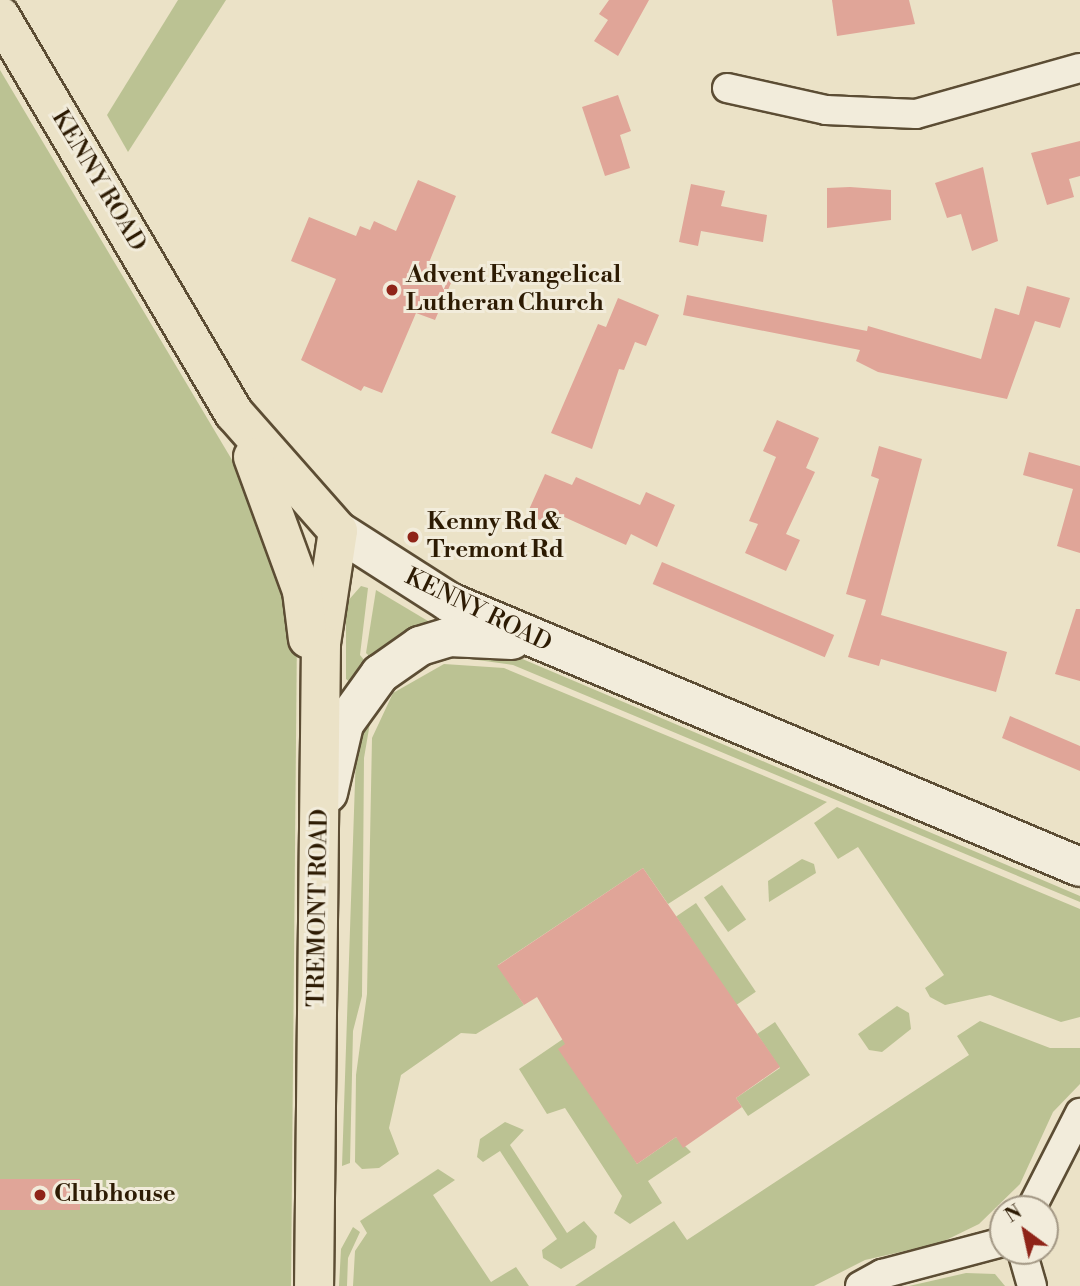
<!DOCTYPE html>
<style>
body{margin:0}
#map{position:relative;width:1080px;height:1286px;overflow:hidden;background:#ebe2c7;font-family:"Libre Bodoni",serif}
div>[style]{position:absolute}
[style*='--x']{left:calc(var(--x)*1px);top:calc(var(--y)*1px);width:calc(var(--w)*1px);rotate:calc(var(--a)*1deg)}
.green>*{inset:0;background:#bbc293;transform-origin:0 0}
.building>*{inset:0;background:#e0a598;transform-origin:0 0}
.roads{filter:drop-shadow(2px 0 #5c4d34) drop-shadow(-2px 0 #5c4d34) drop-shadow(0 2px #5c4d34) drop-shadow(0 -2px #5c4d34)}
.street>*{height:28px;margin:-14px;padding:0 14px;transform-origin:14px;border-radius:14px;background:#f2ecdb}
.secondary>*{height:38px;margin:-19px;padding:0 19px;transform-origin:19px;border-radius:19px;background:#f2ecdb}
.primary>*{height:38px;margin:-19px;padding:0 19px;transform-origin:19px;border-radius:19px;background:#ebe2c7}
.dots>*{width:19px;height:19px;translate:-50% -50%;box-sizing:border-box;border:4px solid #f2ecdb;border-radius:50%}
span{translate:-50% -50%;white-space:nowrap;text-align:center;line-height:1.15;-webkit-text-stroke:6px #f2ecdb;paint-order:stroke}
.street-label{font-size:24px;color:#2d1b03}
.poi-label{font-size:24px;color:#2d1b03;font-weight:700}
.left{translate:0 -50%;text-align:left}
.north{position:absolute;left:989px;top:1195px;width:70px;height:70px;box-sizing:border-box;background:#f2ecdb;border:2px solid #a39885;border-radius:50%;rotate:327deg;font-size:19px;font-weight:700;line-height:28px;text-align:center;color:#2d1b03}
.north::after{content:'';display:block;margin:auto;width:24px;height:32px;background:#8f2418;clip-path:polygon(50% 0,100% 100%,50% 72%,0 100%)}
</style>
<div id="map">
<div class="green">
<div style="clip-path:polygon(178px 0,226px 0,128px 152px,107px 115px)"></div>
<div style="clip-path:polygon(0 70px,260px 507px,297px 631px,291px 1286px,0 1286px)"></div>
<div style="clip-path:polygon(361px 586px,368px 588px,360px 655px,368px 665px,351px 683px,346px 679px,346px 603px)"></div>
<div style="clip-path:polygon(376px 590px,433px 624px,374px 661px,366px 653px)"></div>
<div style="clip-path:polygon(431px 654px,513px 655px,1080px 896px,1080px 902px,513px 665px,456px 657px,421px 666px)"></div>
<div style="clip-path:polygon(444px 664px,504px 668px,827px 802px,668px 904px,643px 868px,498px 965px,524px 1005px,476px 1034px,461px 1033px,401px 1075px,389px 1128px,399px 1154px,379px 1168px,362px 1169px,355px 1162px,356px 1075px,367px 994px,372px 738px,393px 693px)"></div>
<div style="clip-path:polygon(371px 717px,364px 758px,362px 996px,353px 1031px,350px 1163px,342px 1166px,356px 752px,358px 727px)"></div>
<div style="clip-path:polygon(837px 807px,1080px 909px,1080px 1017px,1061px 1022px,990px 995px,945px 1005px,930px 997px,925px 988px,944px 975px,858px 847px,838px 859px,814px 823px)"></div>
<div style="clip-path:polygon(802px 859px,814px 864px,816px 873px,769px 902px,768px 881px)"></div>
<div style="left:722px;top:885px;width:42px;height:22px;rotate:55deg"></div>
<div style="left:696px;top:903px;width:107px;height:24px;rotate:56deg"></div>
<div style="clip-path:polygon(897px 1006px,909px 1013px,911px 1029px,882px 1052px,869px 1050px,858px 1034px)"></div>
<div style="clip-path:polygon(980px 1021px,1050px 1048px,1080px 1048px,1080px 1084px,1053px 1112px,1020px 1184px,979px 1224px,940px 1243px,865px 1260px,814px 1286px,575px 1286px,674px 1221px,687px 1240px,969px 1055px,957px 1036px)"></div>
<div style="clip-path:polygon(775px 1022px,810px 1075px,748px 1116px,736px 1098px,780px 1068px,757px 1034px)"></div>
<div style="clip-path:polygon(563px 1039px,637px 1164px,676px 1137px,691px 1152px,648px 1181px,662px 1203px,630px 1224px,614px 1213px,622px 1196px,565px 1108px,547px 1114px,519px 1069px)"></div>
<div style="clip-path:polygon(505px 1122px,524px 1130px,510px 1145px,567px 1233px,584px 1221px,597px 1236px,595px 1248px,561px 1269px,543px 1258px,542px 1250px,557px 1239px,500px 1151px,483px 1162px,477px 1157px,480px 1139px)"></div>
<div style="clip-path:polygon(438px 1169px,455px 1180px,433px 1195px,491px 1282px,516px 1267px,529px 1286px,353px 1286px,355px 1251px,367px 1233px,360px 1221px)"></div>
<div style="clip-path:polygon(353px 1227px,360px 1232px,348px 1258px,347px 1286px,339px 1286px,341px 1249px)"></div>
<div style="clip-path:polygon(966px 1273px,995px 1274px,1005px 1286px,909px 1286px)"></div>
</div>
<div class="building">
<div style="clip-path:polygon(609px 0,649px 0,618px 56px,594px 41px,608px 20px,599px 14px)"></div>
<div style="clip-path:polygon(832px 0,909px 0,915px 24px,837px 36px)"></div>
<div style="clip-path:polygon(618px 95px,631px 131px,620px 135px,630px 168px,605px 176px,582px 107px)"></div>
<div style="clip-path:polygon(1080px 141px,1080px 176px,1069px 179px,1074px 197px,1047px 205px,1031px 153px)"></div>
<div style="clip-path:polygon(983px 167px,998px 241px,972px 251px,961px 214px,947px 218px,935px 183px)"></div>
<div style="clip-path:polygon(418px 180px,456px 196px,428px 265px,454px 276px,435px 320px,416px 313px,382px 393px,364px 386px,361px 391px,301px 360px,336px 279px,291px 261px,309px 217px,356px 236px,360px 226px,370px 230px,374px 221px,396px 231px)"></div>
<div style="clip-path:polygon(691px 184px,725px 191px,721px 206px,767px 215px,763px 242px,701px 231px,698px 246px,679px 242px)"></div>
<div style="clip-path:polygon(850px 187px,891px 190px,891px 220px,827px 228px,827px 188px)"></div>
<div style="clip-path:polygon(1027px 286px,1070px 298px,1060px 328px,1035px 321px,1007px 399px,878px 372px,856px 361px,860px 350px,683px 315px,687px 295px,867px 331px,868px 326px,981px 359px,995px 308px,1019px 315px)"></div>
<div style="clip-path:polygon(618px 298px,659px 315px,646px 346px,635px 342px,624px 370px,619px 369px,592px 449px,551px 433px,598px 324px,606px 327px)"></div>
<div style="clip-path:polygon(777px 420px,819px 438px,806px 468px,815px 472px,786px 534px,800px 540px,786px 571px,745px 553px,758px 524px,749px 521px,776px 457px,763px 451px)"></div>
<div style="clip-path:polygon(879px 446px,922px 459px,881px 615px,1007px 652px,996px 692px,881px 659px,879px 666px,848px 657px,866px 600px,846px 594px,879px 479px,871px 476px)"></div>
<div style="clip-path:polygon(1029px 452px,1080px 466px,1080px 553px,1057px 546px,1073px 489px,1023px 475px)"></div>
<div style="clip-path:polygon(545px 474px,572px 485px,576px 477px,640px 505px,646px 492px,675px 505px,657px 547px,631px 534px,626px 545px,562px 516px,557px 528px,527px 514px)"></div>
<div style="left:662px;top:562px;width:187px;height:24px;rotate:23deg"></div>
<div style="clip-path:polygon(1076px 609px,1080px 609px,1080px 681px,1055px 674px)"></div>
<div style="clip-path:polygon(1010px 716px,1080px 746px,1080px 771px,1002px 738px)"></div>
<div style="clip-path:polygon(643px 868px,780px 1067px,736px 1098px,742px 1107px,683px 1148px,676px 1137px,637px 1164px,558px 1049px,565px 1044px,537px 997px,524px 1005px,497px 966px)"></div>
<div style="left:0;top:1179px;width:80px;height:31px"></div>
</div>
<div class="roads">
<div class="street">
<div style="--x:727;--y:88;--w:101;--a:12.5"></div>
<div style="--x:826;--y:110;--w:90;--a:2.5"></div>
<div style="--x:916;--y:114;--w:170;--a:-15.7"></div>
<div style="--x:1031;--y:1209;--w:108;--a:-63"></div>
<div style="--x:1022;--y:1251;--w:36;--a:74"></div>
<div style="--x:860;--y:1286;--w:25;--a:-29"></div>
<div style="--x:882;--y:1274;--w:125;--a:-14.8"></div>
</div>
<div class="secondary">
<div style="--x:338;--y:531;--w:132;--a:32.6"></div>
<div style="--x:449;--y:602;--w:684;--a:22.78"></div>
<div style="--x:328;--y:793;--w:71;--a:-76.9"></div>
<div style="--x:344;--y:724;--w:62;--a:-54.2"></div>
<div style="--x:380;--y:674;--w:49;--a:-35"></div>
<div style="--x:420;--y:646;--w:30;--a:-17"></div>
<div style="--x:449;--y:637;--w:63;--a:2.7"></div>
</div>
<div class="primary">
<div style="--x:0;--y:16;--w:461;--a:59.5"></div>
<div style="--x:234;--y:413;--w:157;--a:48.6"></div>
<div style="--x:338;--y:531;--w:114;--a:98.6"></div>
<div style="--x:321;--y:644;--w:642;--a:90.62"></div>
<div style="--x:253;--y:457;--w:143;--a:69.9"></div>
<div style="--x:302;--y:591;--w:48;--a:82.9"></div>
</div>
</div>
<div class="dots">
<div style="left:392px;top:290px;background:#8f2418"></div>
<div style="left:413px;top:537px;background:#8f2418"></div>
<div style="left:40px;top:1195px;background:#8f2418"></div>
</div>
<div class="street-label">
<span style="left:98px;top:181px;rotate:59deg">KENNY ROAD</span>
<span style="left:478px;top:611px;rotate:26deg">KENNY ROAD</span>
<span style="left:319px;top:908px;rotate:-89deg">TREMONT ROAD</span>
</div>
<div class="poi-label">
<span class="left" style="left:406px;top:290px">Advent Evangelical<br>Lutheran Church</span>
<span class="left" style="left:427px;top:537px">Kenny Rd &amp;<br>Tremont Rd</span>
<span class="left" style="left:54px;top:1195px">Clubhouse</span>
</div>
<div class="north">N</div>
</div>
